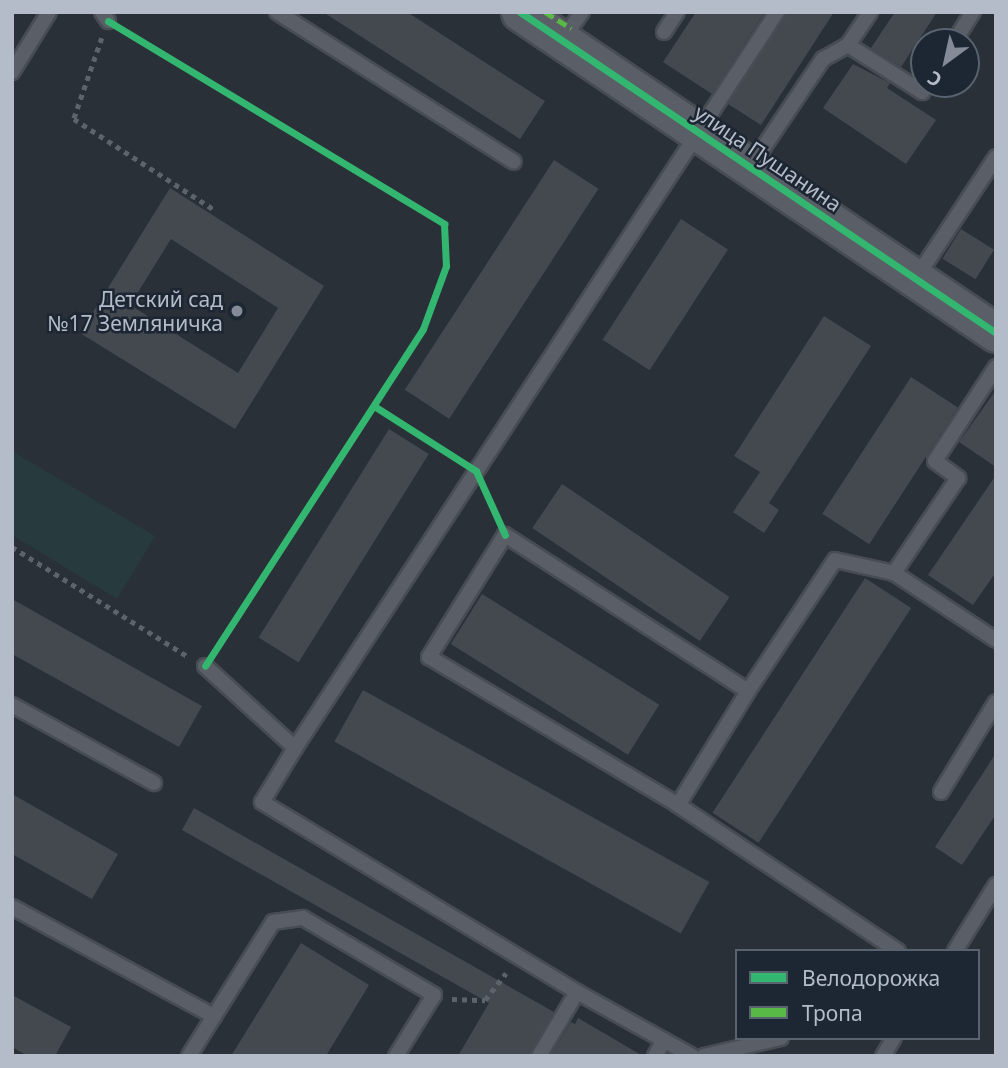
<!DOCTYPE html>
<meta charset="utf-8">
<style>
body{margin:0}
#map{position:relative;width:1008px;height:1068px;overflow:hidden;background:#2a3038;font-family:"Noto Sans",sans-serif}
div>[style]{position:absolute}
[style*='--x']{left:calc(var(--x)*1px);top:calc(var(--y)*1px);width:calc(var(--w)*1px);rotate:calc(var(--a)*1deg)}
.green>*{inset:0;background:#273a3e}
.building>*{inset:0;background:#444950;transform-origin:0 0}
.path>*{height:4.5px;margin-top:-2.25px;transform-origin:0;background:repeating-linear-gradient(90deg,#5d636a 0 5px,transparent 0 10px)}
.roads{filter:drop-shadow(2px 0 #484c53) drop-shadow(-2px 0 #484c53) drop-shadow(0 2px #484c53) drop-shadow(0 -2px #484c53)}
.service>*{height:14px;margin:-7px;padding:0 7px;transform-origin:7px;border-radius:7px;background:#5a5e66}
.tertiary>*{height:37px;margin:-18.5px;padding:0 18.5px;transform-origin:18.5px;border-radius:18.5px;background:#5a5e66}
.quiet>*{height:5px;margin-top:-2.5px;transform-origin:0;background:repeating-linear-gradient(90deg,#58b947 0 10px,transparent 0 15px)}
.cycleway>*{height:7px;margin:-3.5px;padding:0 3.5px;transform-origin:3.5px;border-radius:3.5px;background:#33b770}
.dots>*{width:19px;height:19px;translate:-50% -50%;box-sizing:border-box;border:4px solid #1d2633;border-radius:50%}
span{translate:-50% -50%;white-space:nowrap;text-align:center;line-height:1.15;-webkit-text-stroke:5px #1d2633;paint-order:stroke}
.street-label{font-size:21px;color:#b4bcc9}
.poi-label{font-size:21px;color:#b4bcc9}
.right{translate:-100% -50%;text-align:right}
.frame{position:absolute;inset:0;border:14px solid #b4bcc9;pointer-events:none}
.legend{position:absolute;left:735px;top:949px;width:245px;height:91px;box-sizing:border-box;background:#1d2633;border:2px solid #59626f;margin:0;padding:9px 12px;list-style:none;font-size:21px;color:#b4bcc9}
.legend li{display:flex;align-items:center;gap:14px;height:35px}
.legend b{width:35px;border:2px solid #59626f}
.north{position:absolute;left:910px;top:28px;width:70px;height:70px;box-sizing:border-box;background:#1d2633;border:2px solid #59626f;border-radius:50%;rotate:213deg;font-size:19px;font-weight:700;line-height:28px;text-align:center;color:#b4bcc9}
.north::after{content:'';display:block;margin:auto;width:24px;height:32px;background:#848b96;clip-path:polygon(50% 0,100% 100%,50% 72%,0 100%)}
</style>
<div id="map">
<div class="green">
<div style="clip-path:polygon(12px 451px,155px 536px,117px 599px,12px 535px)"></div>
</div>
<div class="building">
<div style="clip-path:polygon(323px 12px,407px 12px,545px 101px,520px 139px)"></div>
<div style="clip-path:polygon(696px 12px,765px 12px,712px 94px,663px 62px)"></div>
<div style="clip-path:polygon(787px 12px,834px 12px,761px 125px,728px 104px)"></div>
<div style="clip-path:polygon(895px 12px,937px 12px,901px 67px,871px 48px)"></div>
<div style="clip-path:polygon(853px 64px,890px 83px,887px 88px,936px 120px,906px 164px,823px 108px)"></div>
<div style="left:554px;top:160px;width:53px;height:274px;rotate:33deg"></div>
<div style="clip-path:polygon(evenodd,170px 188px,324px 286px,235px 429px,80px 333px,170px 188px,171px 239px,278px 308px,238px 373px,130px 305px,171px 239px)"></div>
<div style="left:681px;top:219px;width:56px;height:144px;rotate:33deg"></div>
<div style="left:961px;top:229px;width:39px;height:35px;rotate:32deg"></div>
<div style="clip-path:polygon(824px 316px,871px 346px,769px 503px,779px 510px,764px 533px,733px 512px,760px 472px,734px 456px)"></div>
<div style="left:911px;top:377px;width:56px;height:163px;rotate:33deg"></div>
<div style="clip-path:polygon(996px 390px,996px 467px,959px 442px)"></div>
<div style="left:389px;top:429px;width:47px;height:246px;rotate:32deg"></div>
<div style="clip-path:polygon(996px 475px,996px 572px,973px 605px,928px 575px)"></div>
<div style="left:562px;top:484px;width:202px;height:53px;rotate:34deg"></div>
<div style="left:865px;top:578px;width:55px;height:280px;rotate:33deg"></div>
<div style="left:482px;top:594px;width:209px;height:59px;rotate:32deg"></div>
<div style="clip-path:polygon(12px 599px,202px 706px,179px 747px,12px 654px)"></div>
<div style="left:363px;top:690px;width:396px;height:59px;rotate:29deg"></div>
<div style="clip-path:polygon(996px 753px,996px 814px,962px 865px,935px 847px)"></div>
<div style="clip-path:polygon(12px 794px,118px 854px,92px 899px,12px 854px)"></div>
<div style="clip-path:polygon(194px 808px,554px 1012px,529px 1056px,458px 1056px,489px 1003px,182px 830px)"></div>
<div style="clip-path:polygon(301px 943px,369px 985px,329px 1051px,326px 1056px,231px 1056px)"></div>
<div style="clip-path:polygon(12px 995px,71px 1027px,55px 1056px,28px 1056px,12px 1047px)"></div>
<div style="clip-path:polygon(578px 1018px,643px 1056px,550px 1056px,571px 1022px,575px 1024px)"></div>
</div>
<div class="path">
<div style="--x:102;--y:38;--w:86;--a:109.1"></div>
<div style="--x:74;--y:119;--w:166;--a:32.9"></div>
<div style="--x:12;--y:547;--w:208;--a:31.9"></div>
<div style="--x:452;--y:999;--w:33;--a:2"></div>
<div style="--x:485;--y:1000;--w:34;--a:-52"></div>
</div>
<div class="roads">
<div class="service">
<div style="--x:102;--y:12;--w:11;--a:56"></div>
<div style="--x:277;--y:12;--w:280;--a:32.3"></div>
<div style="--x:664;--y:32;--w:24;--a:-57"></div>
<div style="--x:563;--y:39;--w:33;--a:-55"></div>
<div style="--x:954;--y:42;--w:36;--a:-58"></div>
<div style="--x:848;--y:45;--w:88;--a:32.4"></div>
<div style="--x:922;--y:92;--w:9;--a:-58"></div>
<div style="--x:12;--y:72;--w:70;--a:-58.3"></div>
<div style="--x:751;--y:166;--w:129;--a:-56.1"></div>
<div style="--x:823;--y:59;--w:29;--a:-29"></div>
<div style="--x:848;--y:45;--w:40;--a:-56"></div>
<div style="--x:916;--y:278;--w:145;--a:-56.5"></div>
<div style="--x:996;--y:367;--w:112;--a:123"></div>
<div style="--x:935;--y:461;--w:29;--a:36"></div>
<div style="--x:958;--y:478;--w:115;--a:124"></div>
<div style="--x:894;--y:573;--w:122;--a:33.3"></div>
<div style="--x:205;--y:666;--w:122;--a:42.3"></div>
<div style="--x:295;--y:748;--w:63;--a:121.4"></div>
<div style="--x:262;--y:802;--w:368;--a:31.1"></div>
<div style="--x:577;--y:992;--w:132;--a:29.1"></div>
<div style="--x:748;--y:691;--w:157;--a:-56.4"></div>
<div style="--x:835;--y:560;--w:60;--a:12.4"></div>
<div style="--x:12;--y:705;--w:162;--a:28.8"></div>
<div style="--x:295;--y:748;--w:880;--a:-56.78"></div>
<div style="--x:941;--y:792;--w:105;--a:-58.6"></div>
<div style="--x:678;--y:805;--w:134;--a:-58.4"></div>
<div style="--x:748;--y:691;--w:289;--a:-147.3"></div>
<div style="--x:505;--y:535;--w:144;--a:121.9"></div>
<div style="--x:429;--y:657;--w:290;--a:30.7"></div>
<div style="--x:678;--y:805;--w:264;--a:33.6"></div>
<div style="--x:12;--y:907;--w:230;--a:28.4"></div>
<div style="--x:955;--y:951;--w:78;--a:-58.2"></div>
<div style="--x:189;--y:1056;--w:158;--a:-57.9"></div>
<div style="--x:273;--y:922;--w:30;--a:-8"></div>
<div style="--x:303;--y:918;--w:152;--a:30.4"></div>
<div style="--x:434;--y:995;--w:72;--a:121.9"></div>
<div style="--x:539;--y:1056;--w:74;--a:-59.3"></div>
<div style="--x:655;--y:1056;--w:18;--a:-61"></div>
<div style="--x:704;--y:1056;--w:79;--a:-13.2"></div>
<div style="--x:883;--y:1056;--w:21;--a:-59"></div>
</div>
<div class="tertiary">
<div style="--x:520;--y:12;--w:574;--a:33.99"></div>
</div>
</div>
<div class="quiet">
<div style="--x:545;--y:12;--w:31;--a:32"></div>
</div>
<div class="cycleway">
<div style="--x:520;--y:12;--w:574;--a:33.99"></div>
<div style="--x:108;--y:21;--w:393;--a:31.1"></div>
<div style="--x:444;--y:224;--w:42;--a:87.3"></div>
<div style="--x:446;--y:266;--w:67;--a:110.1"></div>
<div style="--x:423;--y:329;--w:401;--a:122.9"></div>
<div style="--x:374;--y:406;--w:121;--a:32.5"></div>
<div style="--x:476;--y:471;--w:70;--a:65.6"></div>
</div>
<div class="dots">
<div style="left:237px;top:311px;background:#848b96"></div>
</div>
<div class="street-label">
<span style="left:768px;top:158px;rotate:34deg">улица Пушанина</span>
</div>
<div class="poi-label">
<span class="right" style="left:223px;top:311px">Детский сад<br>№17 Земляничка</span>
</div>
<div class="frame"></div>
<ul class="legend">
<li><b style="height:9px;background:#33b770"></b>Велодорожка</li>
<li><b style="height:9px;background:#58b947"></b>Тропа</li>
</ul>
<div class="north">С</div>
</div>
